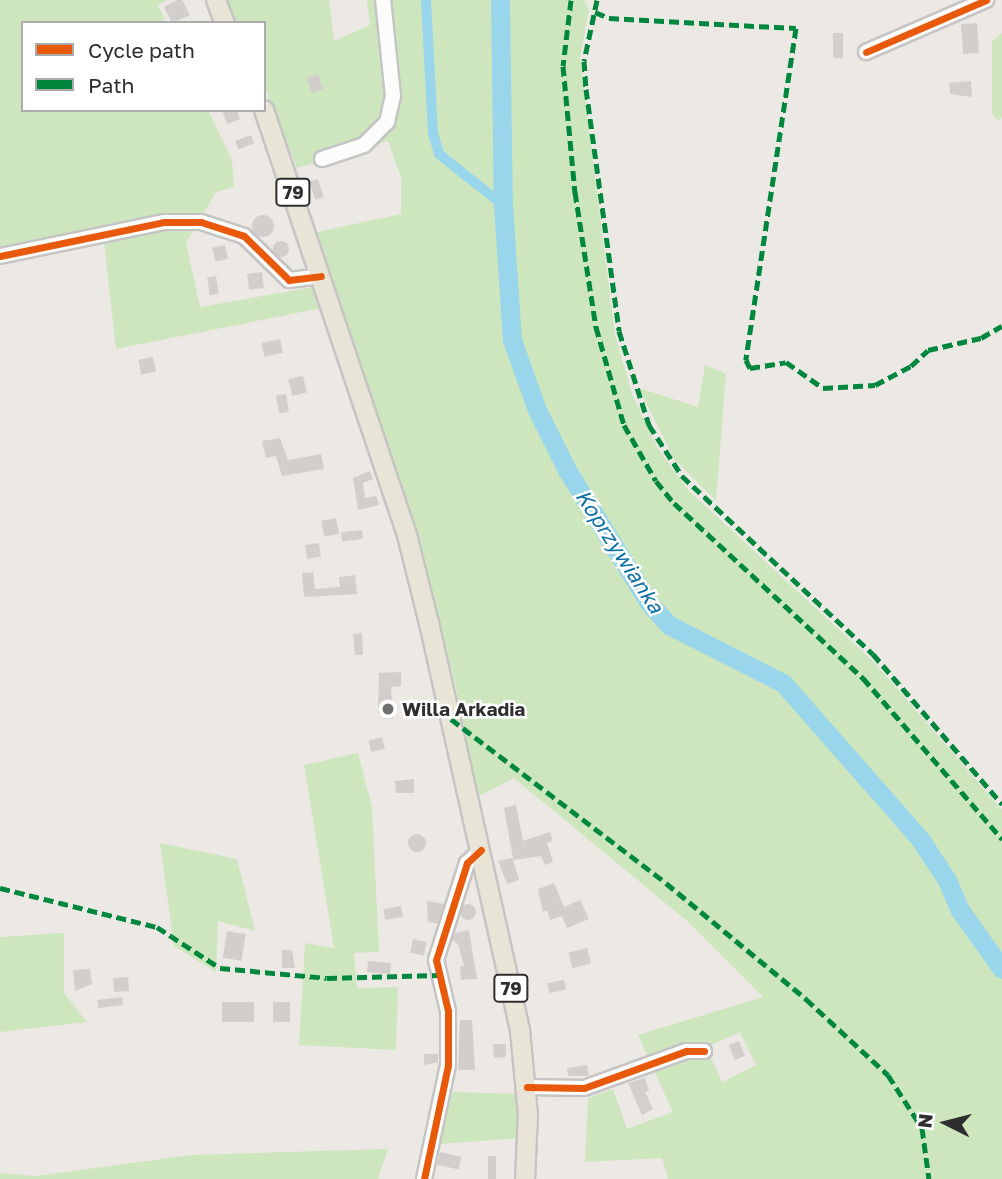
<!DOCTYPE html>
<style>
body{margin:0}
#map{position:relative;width:1002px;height:1179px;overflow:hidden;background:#ece8e4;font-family:"Golos Text",sans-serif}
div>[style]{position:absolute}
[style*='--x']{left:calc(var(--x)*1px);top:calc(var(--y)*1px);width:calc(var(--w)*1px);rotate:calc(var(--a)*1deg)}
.green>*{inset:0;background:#cee6be}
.canal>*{height:10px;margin:-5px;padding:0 5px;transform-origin:5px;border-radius:5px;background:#99d6ec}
.river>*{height:19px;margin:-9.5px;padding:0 9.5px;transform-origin:9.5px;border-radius:9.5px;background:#99d6ec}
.building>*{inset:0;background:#d1cecb;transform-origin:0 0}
.round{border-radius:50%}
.roads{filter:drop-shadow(2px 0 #c5c4c5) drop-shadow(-2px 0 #c5c4c5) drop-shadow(0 2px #c5c4c5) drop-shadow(0 -2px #c5c4c5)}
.minor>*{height:14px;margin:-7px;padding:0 7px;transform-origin:7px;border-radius:7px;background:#fcfcfb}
.major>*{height:18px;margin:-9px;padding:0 9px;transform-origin:9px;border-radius:9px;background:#e8e4d6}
.quiet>*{height:5px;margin-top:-2.5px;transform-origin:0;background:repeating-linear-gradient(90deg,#00873e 0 10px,transparent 0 15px)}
.cycleway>*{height:7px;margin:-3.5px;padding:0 3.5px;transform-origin:3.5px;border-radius:3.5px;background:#e8590c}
.dots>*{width:19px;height:19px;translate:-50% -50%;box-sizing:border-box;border:4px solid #fff;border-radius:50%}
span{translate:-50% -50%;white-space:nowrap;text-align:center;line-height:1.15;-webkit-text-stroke:5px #fff;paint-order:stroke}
.shield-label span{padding:2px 5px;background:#fff;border:2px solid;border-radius:5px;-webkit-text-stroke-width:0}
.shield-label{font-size:18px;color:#2e2e2e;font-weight:700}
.poi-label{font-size:19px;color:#2e2e2e;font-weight:700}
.left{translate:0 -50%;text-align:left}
.water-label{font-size:21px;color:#0d6fa3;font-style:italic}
.legend{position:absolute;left:21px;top:21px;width:245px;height:91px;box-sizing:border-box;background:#fff;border:2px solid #ababab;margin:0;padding:9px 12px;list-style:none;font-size:21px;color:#2e2e2e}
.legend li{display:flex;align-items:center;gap:14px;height:35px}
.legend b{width:35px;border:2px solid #ababab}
.north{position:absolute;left:911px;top:1088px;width:70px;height:70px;-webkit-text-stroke:5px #fff;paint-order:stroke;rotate:276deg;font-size:19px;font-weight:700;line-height:28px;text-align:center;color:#2e2e2e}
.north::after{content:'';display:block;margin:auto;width:24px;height:32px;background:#2e2e2e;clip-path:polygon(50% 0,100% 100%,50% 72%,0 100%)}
</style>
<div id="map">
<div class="green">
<div style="clip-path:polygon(0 0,167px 0,158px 5px,166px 23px,23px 23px,23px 110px,208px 110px,232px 160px,234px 187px,216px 192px,203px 214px,0 251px)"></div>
<div style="clip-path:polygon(evenodd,227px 0,329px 0,334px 41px,370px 25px,367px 0,584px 0,589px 10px,580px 58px,615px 335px,632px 394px,657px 447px,688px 490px,874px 662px,1002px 810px,1002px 1179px,668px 1179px,662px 1158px,585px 1162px,588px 1098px,613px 1089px,627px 1129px,673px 1112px,638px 1035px,763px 997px,687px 921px,514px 778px,477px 797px,456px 688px,421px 546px,317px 232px,401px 214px,401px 177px,388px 141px,297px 168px,264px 85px,264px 23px,236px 23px,227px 0,740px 1032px,756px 1065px,722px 1082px,706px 1047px,740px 1032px)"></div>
<div style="clip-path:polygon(1002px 32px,1002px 117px,998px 121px,992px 114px,992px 42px)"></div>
<div style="clip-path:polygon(196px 226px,186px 243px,200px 307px,314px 287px,322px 308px,116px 349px,104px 241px)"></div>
<div style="clip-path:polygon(705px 365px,726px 374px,716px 501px,674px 459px,639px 388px,698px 407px)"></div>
<div style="clip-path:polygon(358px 753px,372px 807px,379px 952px,354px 953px,357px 988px,398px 987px,396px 1050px,299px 1045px,305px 943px,334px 948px,304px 765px)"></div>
<div style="clip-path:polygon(160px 843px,237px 859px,255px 931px,218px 921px,216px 972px,174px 946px)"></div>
<div style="clip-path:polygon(64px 933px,64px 993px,87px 1022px,0 1032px,0 937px)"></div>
<div style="clip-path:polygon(453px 1092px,518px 1094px,521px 1138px,427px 1145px,435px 1110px,447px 1111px)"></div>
<div style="clip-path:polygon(388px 1149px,378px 1179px,0 1179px,0 1173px,36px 1176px,191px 1155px)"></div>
</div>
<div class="canal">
<div style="--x:426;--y:0;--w:133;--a:87"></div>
<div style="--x:433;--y:133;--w:22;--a:74"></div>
<div style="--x:439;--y:154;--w:82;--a:38.6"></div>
</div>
<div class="river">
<div style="--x:500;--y:0;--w:205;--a:89.2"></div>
<div style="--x:503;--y:205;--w:135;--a:86.2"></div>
<div style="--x:512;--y:340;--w:74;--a:70.3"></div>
<div style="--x:537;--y:410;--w:67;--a:63.4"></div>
<div style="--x:567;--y:470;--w:156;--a:58.3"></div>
<div style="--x:649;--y:603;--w:30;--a:48"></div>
<div style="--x:669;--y:625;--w:128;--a:27"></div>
<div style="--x:783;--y:683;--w:208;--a:48.7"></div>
<div style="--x:920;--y:839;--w:49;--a:56.6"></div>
<div style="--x:947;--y:880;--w:33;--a:67"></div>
<div style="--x:960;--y:910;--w:72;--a:54.6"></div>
</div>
<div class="building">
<div style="clip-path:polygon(177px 0,182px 0,190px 15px,172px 23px,164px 7px)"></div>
<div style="left:977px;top:23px;width:30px;height:16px;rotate:86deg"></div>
<div style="left:833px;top:33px;width:10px;height:25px"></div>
<div style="left:318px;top:74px;width:16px;height:12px;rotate:72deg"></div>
<div style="clip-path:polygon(971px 81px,972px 97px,950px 94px,949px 83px)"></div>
<div style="clip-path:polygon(222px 110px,237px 110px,240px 119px,227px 124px)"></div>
<div style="left:251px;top:135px;width:9px;height:17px;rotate:69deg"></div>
<div style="left:318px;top:179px;width:19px;height:9px;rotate:72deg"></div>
<div class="round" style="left:252px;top:215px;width:22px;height:22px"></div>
<div class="round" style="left:273px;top:241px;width:16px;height:16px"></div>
<div style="left:225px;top:245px;width:14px;height:13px;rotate:78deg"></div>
<div style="left:262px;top:272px;width:16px;height:15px;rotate:83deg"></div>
<div style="left:216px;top:276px;width:18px;height:9px;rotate:81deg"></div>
<div style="left:280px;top:339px;width:14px;height:19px;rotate:78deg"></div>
<div style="left:153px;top:357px;width:15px;height:15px;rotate:79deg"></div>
<div style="left:303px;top:376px;width:17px;height:15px;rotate:77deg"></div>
<div style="left:286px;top:394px;width:18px;height:10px;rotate:81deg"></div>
<div style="clip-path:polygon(280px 438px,288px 460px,321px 454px,324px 469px,282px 476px,276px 456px,266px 458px,262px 441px)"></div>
<div style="clip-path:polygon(370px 471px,373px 479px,363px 483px,365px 498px,376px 496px,379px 505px,358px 510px,353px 478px)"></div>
<div style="left:336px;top:518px;width:16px;height:15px;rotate:79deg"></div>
<div style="left:362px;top:530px;width:9px;height:21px;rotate:84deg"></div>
<div style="left:319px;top:543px;width:14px;height:14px;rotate:82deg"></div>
<div style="clip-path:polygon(313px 572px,315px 589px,340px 587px,339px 577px,355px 575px,357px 594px,304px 597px,302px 573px)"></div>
<div style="clip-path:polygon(362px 633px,363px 655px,355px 655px,353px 634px)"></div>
<div style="clip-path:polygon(401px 672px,401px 686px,391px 687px,393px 719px,385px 719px,384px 714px,378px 714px,379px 673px)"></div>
<div style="left:382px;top:737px;width:12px;height:14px;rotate:76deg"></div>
<div style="clip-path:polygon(414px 779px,414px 793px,396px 793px,395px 781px)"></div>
<div style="clip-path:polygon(516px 805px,523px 841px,550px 832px,553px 841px,547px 843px,553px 862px,545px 865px,541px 856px,513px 860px,519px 880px,507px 884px,498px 861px,513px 858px,504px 808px)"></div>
<div class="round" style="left:408px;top:834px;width:18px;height:18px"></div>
<div style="clip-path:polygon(554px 883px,564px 907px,580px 900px,589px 919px,567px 928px,562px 916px,550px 920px,547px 910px,543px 912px,538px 889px)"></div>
<div style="clip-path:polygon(427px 901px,444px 904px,438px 924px,428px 922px)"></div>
<div class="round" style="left:460px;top:904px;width:16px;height:16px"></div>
<div style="left:401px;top:906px;width:11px;height:18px;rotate:80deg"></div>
<div style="clip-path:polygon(469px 930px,477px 979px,461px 980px,460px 966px,464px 966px,458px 944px,452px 940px,455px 933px)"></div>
<div style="left:227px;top:931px;width:19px;height:27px;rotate:9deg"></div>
<div style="left:413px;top:939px;width:14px;height:14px;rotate:12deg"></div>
<div style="left:587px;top:948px;width:16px;height:19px;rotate:76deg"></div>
<div style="clip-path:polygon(282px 950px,292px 950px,295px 968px,282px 968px)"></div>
<div style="left:368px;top:961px;width:23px;height:11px;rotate:5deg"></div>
<div style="clip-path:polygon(90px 969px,92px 984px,75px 991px,73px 970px)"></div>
<div style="left:128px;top:977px;width:14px;height:15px;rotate:86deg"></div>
<div style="left:564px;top:980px;width:10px;height:17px;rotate:79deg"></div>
<div style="left:122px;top:997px;width:8px;height:25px;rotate:83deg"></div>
<div style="left:222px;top:1002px;width:32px;height:20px"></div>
<div style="left:273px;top:1002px;width:17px;height:20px"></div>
<div style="clip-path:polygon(460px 1020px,472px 1020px,475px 1070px,458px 1070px)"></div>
<div style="left:739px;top:1041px;width:16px;height:11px;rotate:68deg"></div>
<div style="clip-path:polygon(493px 1044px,506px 1044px,506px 1057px,494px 1058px)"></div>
<div style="clip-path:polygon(424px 1054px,438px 1054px,438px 1062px,424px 1065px)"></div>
<div style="clip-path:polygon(587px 1065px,589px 1076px,568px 1076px,567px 1068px)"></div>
<div style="clip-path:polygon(645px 1078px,649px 1091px,645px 1092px,653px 1109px,642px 1115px,628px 1083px)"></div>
<div style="left:440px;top:1152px;width:22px;height:13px;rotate:13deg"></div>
<div style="left:488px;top:1156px;width:8px;height:23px"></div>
</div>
<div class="roads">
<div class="minor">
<div style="--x:866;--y:52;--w:131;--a:-23.4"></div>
<div style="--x:322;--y:159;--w:44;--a:-18.4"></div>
<div style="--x:364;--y:145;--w:33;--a:-45"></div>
<div style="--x:387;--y:122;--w:27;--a:-77"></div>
<div style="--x:393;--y:96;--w:97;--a:-95.9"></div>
<div style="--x:0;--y:256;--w:167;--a:-11.7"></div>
<div style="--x:164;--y:222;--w:37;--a:0"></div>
<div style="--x:201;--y:222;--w:45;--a:18"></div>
<div style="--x:244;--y:236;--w:63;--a:44.4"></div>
<div style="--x:289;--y:280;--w:32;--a:-7"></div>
<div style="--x:527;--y:1087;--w:57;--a:1"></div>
<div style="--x:584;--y:1088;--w:109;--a:-19.9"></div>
<div style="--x:686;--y:1051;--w:18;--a:0"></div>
<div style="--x:424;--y:1179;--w:116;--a:-78.1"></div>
<div style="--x:448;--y:1065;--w:54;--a:-90"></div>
<div style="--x:448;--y:1011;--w:52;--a:-103.2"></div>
<div style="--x:436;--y:960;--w:102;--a:-72.3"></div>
<div style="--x:467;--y:863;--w:19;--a:-43"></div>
</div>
<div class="major">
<div style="--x:216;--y:0;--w:25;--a:69"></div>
<div style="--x:264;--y:110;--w:448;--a:71.4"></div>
<div style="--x:407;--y:535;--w:91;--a:76"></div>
<div style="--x:429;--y:623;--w:417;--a:77.4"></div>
<div style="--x:520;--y:1030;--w:84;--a:84.6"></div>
<div style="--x:528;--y:1114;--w:65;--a:92.6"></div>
</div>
</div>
<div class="quiet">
<div style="--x:571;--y:0;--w:66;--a:96.9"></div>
<div style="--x:563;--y:66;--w:127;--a:84.6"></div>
<div style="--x:575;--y:192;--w:137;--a:81.2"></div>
<div style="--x:596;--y:327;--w:102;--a:74.1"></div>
<div style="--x:624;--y:425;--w:64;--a:60.3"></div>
<div style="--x:656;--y:481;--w:28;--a:51"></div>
<div style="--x:674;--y:503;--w:258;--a:42.8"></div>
<div style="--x:863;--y:678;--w:213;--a:49.2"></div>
<div style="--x:597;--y:0;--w:62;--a:102"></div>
<div style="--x:584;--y:61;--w:28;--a:86"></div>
<div style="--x:586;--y:89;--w:244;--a:82.2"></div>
<div style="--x:619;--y:331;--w:99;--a:72.3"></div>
<div style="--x:649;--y:425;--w:61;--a:57.1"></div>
<div style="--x:682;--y:476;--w:261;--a:43"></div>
<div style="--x:873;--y:654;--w:198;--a:49.3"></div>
<div style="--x:595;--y:12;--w:15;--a:23"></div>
<div style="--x:609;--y:18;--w:187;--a:3.1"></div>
<div style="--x:796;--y:28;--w:336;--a:98.6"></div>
<div style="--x:746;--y:360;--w:9;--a:63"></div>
<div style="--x:750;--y:368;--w:36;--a:-9"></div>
<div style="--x:786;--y:362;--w:45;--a:35.1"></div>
<div style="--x:823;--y:388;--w:52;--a:-3.3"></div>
<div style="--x:875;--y:385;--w:41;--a:-27.8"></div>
<div style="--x:911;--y:366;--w:23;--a:-43"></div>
<div style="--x:928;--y:350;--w:54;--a:-12.8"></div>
<div style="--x:981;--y:338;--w:24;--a:-30"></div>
<div style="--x:451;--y:719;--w:270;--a:37.3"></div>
<div style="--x:666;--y:883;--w:182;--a:39.6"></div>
<div style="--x:806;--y:999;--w:112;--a:42.8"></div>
<div style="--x:888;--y:1075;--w:63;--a:57.3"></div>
<div style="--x:922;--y:1128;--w:51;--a:82.2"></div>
<div style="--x:0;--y:888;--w:162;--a:14"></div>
<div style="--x:157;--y:927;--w:75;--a:33.1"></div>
<div style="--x:220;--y:968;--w:107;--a:5.3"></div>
<div style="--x:327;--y:978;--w:111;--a:-1.5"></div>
</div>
<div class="cycleway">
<div style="--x:866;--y:52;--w:131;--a:-23.4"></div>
<div style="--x:0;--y:256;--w:167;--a:-11.7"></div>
<div style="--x:164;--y:222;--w:37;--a:0"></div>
<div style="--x:201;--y:222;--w:45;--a:18"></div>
<div style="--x:244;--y:236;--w:63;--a:44.4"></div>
<div style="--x:289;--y:280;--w:32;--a:-7"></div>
<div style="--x:527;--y:1087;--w:57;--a:1"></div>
<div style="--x:584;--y:1088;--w:109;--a:-19.9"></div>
<div style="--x:686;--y:1051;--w:18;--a:0"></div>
<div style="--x:424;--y:1179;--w:116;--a:-78.1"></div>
<div style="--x:448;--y:1065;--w:54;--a:-90"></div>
<div style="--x:448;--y:1011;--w:52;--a:-103.2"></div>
<div style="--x:436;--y:960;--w:102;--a:-72.3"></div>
<div style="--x:467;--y:863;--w:19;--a:-43"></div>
</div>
<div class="dots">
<div style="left:388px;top:709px;background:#706f6e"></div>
</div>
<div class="shield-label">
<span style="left:293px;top:192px">79</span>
<span style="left:511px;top:988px">79</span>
</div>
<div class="poi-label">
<span class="left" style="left:402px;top:709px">Willa Arkadia</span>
</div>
<div class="water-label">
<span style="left:620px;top:551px;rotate:57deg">Koprzywianka</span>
</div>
<ul class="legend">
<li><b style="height:9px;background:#e8590c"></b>Cycle path</li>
<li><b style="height:9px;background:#00873e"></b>Path</li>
</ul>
<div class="north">N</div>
</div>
